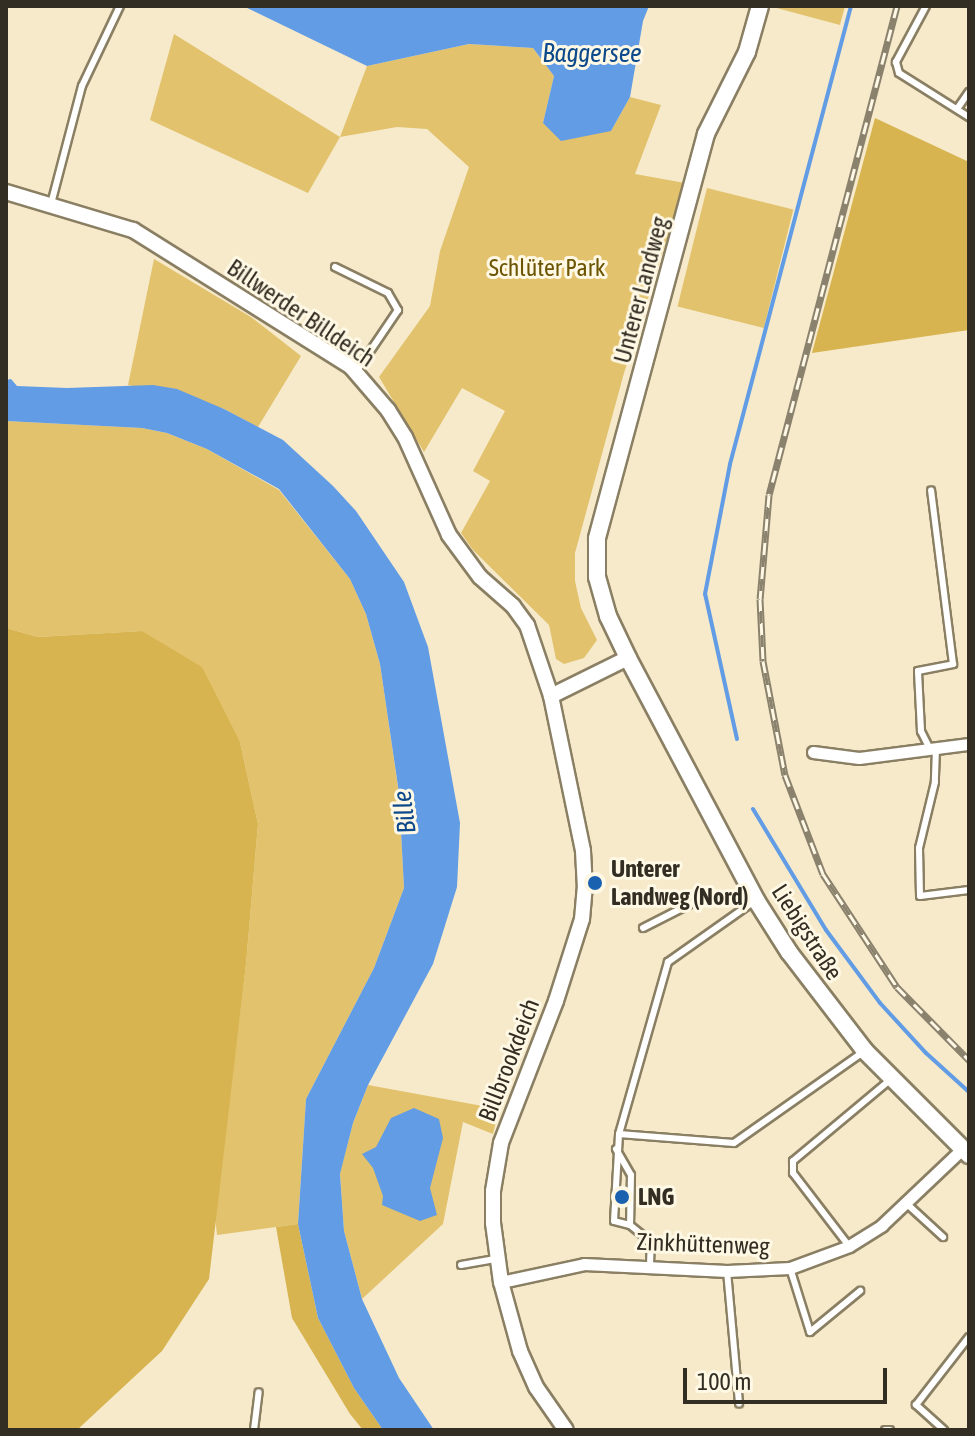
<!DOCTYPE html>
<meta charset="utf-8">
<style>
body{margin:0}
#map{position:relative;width:975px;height:1436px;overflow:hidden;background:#f6eacb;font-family:"Asap Condensed",sans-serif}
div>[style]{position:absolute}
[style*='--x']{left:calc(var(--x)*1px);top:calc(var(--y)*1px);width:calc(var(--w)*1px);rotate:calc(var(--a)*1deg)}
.green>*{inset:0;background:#e2c26c;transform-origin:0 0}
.forest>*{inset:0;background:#d7b450}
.water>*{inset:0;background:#619ce5}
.stream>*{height:4px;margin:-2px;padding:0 2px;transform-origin:2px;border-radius:2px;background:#619ce5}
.roads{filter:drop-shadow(2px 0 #8a7f63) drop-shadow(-2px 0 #8a7f63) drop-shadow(0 2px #8a7f63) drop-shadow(0 -2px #8a7f63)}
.service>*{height:6px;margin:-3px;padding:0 3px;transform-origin:3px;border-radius:3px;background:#fff}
.minor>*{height:11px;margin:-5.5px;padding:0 5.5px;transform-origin:5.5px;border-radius:5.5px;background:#fff}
.tertiary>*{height:14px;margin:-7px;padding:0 7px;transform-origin:7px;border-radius:7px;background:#fff}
.secondary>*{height:16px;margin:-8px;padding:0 8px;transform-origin:8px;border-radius:8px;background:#fff}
.rail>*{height:7px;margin-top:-3.5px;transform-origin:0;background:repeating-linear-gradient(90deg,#fff8e5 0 12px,#8b826e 0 24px);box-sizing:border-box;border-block:2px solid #8b826e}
.dots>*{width:22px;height:22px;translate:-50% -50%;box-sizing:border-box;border:4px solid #fff8e5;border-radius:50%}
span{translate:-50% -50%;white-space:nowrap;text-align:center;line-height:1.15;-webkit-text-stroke:6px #fff8e5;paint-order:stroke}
.park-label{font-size:24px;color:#6c5502}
.street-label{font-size:24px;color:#332e23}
.poi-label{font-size:24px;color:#332e23;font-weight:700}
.left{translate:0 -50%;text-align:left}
.water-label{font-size:26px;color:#0d4a8b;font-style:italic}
.frame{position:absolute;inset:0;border:8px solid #332e23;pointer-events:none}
.scale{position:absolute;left:683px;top:1368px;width:204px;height:36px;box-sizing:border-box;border:4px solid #332e23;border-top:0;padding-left:10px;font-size:24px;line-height:28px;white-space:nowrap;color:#332e23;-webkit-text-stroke:6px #fff8e5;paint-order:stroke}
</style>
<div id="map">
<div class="green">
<div style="clip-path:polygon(769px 6px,845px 6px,840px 25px)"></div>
<div style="clip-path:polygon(174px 34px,340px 137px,367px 66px,469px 44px,533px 48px,554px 76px,543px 123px,611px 131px,630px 97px,661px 105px,635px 174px,685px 183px,624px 373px,575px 553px,575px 581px,581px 608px,597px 640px,584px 658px,564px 664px,556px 659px,549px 625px,473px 550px,461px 533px,490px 481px,473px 471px,505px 411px,462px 388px,424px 452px,379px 377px,430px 306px,440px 251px,469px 167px,427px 129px,397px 127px,340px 137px,308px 193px,150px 120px)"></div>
<div style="left:707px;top:188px;width:89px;height:122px;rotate:14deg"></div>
<div style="clip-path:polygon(154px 259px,251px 317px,301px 356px,258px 427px,224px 409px,128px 385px)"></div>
<div style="clip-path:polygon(6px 421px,142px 428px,167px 433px,207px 449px,279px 490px,350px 579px,366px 614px,380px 664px,399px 794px,404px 888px,374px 968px,306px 1099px,298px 1224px,217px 1235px,215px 1215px,246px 964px,258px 824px,240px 742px,142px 631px,38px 637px,6px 628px)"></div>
<div style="clip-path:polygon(368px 1085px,499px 1109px,493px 1134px,463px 1122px,443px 1224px,362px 1299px,344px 1231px,340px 1173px,353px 1123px)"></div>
</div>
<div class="forest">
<div style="clip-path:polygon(875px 118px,969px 162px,969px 330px,812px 353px)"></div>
<div style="clip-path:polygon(6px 628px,38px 637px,142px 631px,202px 667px,240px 742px,258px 824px,246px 964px,209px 1279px,162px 1351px,77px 1430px,6px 1430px)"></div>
<div style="clip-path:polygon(298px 1224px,318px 1318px,354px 1388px,383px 1430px,363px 1430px,350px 1414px,292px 1318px,276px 1227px)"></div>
</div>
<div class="water">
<div style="clip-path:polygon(243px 6px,649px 6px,643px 21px,630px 97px,611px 131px,561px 141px,543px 123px,554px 76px,533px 48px,469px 44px,367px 66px)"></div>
<div style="clip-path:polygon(11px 379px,17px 386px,67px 388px,153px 385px,177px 389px,224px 409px,283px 440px,333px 486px,356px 511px,404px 582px,428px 647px,460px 823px,457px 887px,433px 964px,368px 1085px,353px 1123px,340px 1174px,344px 1231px,362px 1299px,399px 1378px,434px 1430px,383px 1430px,354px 1388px,318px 1318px,298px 1224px,306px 1099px,374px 968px,404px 888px,399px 793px,380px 664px,366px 614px,350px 579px,279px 489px,207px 449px,167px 433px,142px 428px,6px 421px,6px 380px)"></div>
<div style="clip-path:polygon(414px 1108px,439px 1119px,443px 1138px,430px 1188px,437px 1215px,420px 1221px,382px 1205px,383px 1196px,373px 1168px,362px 1154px,376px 1147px,391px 1118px)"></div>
</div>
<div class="stream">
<div style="--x:737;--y:739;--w:148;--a:-102.4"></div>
<div style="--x:705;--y:594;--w:132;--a:-79.1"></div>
<div style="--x:730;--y:464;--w:474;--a:-75.2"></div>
<div style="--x:753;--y:809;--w:141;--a:58.9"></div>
<div style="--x:826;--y:930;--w:91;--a:53.5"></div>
<div style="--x:880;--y:1003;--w:68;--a:47.4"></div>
<div style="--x:926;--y:1053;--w:58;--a:42.2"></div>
</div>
<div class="roads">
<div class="service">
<div style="--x:926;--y:6;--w:64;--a:118.2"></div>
<div style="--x:896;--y:62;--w:11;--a:75"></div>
<div style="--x:899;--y:73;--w:83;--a:32.2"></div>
<div style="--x:957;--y:109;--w:21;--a:-55"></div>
<div style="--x:51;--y:204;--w:122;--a:-75.3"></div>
<div style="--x:82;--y:86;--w:89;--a:-64.6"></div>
<div style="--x:335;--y:267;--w:59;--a:26.1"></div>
<div style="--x:388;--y:293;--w:20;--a:60"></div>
<div style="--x:398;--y:310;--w:75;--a:124.1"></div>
<div style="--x:936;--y:748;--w:34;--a:92"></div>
<div style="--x:935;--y:782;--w:68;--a:103.6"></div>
<div style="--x:919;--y:848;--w:48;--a:88.8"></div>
<div style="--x:920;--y:896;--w:49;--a:-7"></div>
<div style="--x:930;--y:749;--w:20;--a:-117"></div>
<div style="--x:921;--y:731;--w:60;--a:-92.9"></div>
<div style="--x:918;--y:671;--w:36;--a:-11"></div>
<div style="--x:953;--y:664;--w:175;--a:-97.2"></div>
<div style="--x:643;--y:928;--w:59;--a:-27"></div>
<div style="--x:696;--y:901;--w:56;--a:-1"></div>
<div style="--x:619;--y:1134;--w:115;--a:4.5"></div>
<div style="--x:734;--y:1143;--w:158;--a:-35.2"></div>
<div style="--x:616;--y:1149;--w:30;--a:60"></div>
<div style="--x:631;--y:1175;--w:50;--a:91.1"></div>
<div style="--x:907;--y:1204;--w:49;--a:42.5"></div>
<div style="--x:849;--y:1246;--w:92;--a:-127.5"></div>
<div style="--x:793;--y:1173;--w:12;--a:-90"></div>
<div style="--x:793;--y:1161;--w:126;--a:-39.9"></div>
<div style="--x:461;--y:1265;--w:36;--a:-10"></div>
<div style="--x:650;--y:1265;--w:23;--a:-88"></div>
<div style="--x:651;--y:1242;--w:27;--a:-141"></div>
<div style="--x:630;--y:1225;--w:16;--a:-166"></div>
<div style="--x:614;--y:1221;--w:87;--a:-86.7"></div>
<div style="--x:619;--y:1134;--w:179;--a:-74.1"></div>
<div style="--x:668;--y:962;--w:104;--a:-35.2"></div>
<div style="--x:790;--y:1268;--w:67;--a:72.6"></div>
<div style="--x:810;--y:1332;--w:65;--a:-39.4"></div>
<div style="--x:727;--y:1271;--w:133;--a:84.8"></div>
<div style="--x:254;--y:1430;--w:38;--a:-83"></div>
<div style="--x:885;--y:1430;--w:5;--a:0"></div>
<div style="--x:944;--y:1430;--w:38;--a:-138"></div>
<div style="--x:916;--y:1405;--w:86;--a:-52.1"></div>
</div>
<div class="minor">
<div style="--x:813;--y:752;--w:46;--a:7.4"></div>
<div style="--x:859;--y:758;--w:111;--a:-7.3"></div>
<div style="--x:501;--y:1282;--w:85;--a:-12.2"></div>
<div style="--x:584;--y:1264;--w:143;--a:2.8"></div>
<div style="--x:727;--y:1271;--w:63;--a:-2.7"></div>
<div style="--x:790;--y:1268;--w:63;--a:-20.4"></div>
<div style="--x:849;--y:1246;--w:39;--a:-32"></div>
<div style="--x:882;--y:1225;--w:110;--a:-43.5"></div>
</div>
<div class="tertiary">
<div style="--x:6;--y:192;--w:133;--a:16.7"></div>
<div style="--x:133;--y:230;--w:257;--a:32.1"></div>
<div style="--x:351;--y:367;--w:57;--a:49.3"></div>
<div style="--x:388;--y:410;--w:32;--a:58"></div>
<div style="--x:405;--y:437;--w:107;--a:65.8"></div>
<div style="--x:449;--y:535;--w:52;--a:53.6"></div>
<div style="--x:480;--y:577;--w:44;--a:41.3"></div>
<div style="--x:513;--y:606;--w:24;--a:54"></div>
<div style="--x:527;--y:625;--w:75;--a:71.3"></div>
<div style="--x:551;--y:696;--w:158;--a:78.3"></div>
<div style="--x:583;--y:851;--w:34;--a:87"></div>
<div style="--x:585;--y:885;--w:34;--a:95"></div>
<div style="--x:582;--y:919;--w:86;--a:107.6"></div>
<div style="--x:556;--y:1001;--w:152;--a:111.2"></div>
<div style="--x:501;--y:1143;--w:49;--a:99.5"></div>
<div style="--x:493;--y:1191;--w:32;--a:90"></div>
<div style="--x:493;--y:1223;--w:60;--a:82.3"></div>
<div style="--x:501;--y:1282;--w:72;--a:74.6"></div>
<div style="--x:520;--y:1351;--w:39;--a:66"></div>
<div style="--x:536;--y:1387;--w:52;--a:55.1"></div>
<div style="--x:551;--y:696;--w:86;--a:-26.3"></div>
</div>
<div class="secondary">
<div style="--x:760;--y:6;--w:48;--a:105.8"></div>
<div style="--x:747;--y:52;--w:92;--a:116.6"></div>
<div style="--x:706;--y:134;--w:419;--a:105.1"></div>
<div style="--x:597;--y:539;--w:38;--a:90"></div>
<div style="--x:597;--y:577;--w:41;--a:74.2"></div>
<div style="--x:608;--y:616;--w:47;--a:64.5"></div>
<div style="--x:628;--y:658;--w:274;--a:62.1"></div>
<div style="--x:756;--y:900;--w:62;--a:57.6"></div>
<div style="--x:789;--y:952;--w:125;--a:52.5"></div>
<div style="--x:865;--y:1051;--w:147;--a:45"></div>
</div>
</div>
<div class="rail">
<div style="--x:897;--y:6;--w:505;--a:104.67"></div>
<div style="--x:769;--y:495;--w:104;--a:94.9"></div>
<div style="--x:760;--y:599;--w:62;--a:87.2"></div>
<div style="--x:763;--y:661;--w:116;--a:79.1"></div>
<div style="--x:785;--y:775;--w:106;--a:69"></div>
<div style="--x:823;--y:874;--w:135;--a:56.8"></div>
<div style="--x:897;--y:987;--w:103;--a:45.4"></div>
</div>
<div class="dots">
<div style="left:595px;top:883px;background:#1a61b0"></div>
<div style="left:622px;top:1197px;background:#1a61b0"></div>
</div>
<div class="park-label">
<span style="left:547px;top:268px">Schlüter Park</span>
</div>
<div class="street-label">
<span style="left:641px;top:290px;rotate:-75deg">Unterer Landweg</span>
<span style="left:301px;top:313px;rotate:34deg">Billwerder Billdeich</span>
<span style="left:807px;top:932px;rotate:57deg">Liebigstraße</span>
<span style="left:509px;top:1060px;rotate:-69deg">Billbrookdeich</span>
<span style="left:703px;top:1244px;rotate:2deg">Zinkhüttenweg</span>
</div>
<div class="poi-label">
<span class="left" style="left:611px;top:883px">Unterer<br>Landweg (Nord)</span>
<span class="left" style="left:638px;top:1197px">LNG</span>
</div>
<div class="water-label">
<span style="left:592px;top:54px">Baggersee</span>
<span style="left:405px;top:812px;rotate:-97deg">Bille</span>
</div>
<div class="frame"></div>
<div class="scale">100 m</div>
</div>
